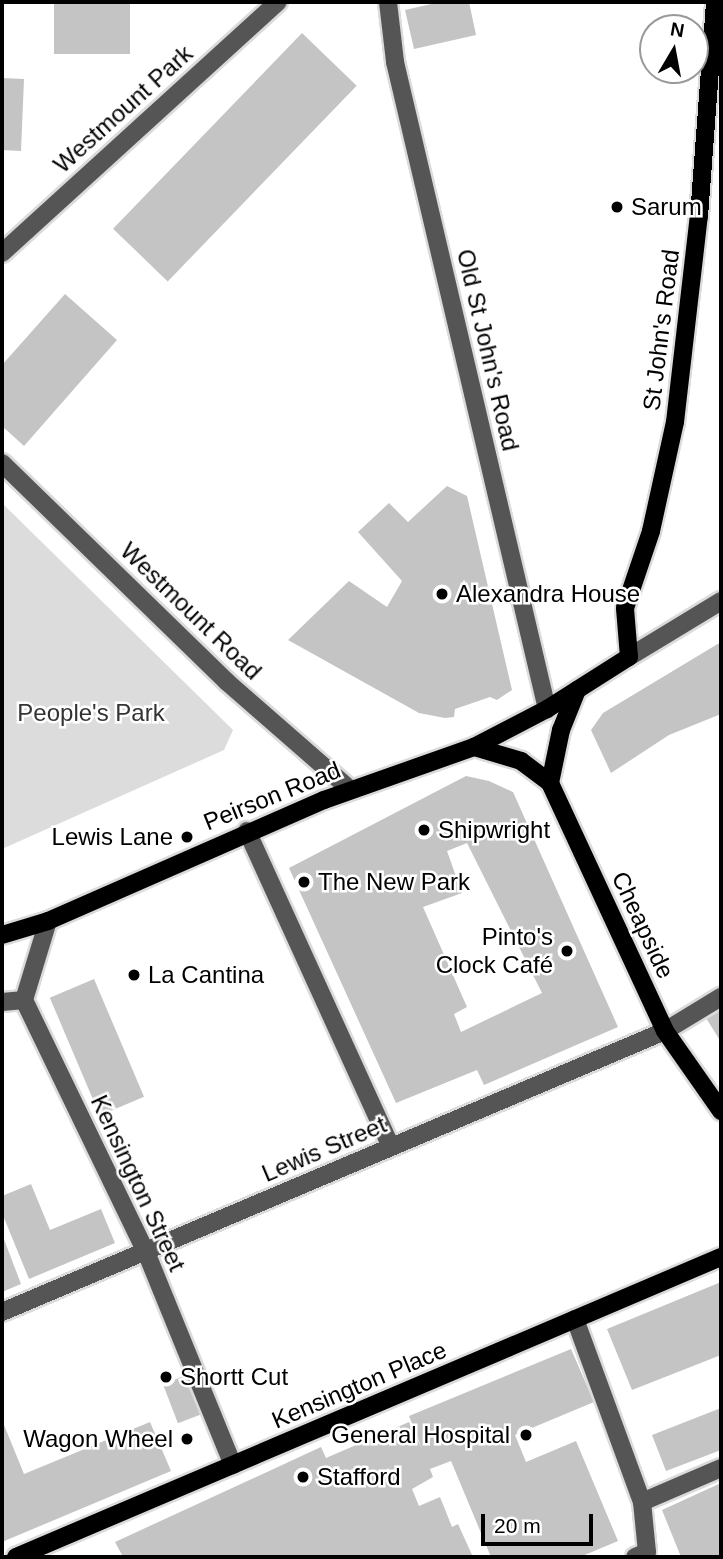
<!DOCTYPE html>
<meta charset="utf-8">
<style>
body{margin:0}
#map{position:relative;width:723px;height:1559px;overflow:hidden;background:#fff;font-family:Helvetica,sans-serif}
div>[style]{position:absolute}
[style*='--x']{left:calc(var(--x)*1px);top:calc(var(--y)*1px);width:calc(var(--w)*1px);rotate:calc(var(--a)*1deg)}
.green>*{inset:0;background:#dcdcdc}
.building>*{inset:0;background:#c4c4c4;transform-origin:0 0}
.roads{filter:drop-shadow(2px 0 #dbdbdb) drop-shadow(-2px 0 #dbdbdb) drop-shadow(0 2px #dbdbdb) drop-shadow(0 -2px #dbdbdb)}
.minor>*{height:18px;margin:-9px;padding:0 9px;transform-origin:9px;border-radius:9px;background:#555}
.major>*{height:18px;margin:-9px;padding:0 9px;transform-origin:9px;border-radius:9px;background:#000}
.dots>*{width:19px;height:19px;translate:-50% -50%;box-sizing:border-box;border:4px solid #fff;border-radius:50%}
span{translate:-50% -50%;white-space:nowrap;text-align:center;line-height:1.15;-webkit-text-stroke:5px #fff;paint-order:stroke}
.street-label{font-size:24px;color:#000}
.poi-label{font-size:24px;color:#000}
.left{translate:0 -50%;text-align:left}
.right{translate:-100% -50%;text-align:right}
.park-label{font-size:24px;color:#333}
.frame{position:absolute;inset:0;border:4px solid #000;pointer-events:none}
.north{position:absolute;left:639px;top:14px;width:70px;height:70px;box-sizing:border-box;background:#fff;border:2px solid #999;border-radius:50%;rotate:10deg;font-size:19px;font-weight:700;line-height:28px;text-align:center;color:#000}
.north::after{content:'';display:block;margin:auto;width:24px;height:32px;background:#000;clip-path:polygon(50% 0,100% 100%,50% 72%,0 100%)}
.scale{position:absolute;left:481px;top:1514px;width:112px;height:32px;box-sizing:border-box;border:4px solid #000;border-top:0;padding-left:9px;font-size:21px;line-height:24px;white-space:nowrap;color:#000;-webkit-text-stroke:5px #fff;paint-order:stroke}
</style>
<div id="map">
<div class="green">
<div style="clip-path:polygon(2px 503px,233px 730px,224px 750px,2px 849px)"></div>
</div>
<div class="building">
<div style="left:54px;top:2px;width:76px;height:52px"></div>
<div style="clip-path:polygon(440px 2px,469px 2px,476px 35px,414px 49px,405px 10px)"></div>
<div style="left:302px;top:33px;width:76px;height:272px;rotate:44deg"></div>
<div style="clip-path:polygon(2px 78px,24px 79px,21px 151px,2px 150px)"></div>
<div style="clip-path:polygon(65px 294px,117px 340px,24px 446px,2px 426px,2px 365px)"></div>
<div style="clip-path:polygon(447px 486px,467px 496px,512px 690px,497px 700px,490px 697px,455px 709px,454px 717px,445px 718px,419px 713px,288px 640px,349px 581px,387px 607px,402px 581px,358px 532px,389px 503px,408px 522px)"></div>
<div style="clip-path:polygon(721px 642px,721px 714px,669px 735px,611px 773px,591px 730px,603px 713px)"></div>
<div style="clip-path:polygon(evenodd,466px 776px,489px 781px,513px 792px,618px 1027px,484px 1085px,477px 1070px,396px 1103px,289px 868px,466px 776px,467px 843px,542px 993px,461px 1032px,454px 1014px,467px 1007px,423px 907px,462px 893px,447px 851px,467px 843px)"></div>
<div style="left:94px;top:979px;width:128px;height:48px;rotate:67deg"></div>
<div style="clip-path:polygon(721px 1008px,721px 1042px,706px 1018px)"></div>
<div style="clip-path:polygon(31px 1184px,50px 1230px,101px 1209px,115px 1243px,29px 1279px,2px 1213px,2px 1196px)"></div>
<div style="clip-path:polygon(2px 1234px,21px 1284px,2px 1292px)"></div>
<div style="clip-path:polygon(721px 1282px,721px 1355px,632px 1390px,607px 1329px)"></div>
<div style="clip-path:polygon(571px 1349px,594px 1402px,515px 1435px,526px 1462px,576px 1441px,618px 1541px,580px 1557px,491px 1557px,451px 1461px,430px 1469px,433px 1477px,412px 1489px,419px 1506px,440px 1497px,452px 1527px,458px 1524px,473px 1557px,123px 1557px,115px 1542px,321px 1447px,326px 1458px,409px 1422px,422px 1449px,409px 1416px)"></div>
<div style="left:189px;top:1374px;width:42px;height:28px;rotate:69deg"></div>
<div style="clip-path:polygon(721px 1408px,721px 1450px,666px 1471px,652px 1435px)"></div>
<div style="clip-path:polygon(2px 1420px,24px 1474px,150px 1422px,171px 1471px,2px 1542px)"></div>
<div style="clip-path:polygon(721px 1483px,721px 1557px,681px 1557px,662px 1510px)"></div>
</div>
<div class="roads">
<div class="minor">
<div style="--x:388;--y:2;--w:60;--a:83.3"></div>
<div style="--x:395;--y:62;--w:665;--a:76.78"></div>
<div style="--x:2;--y:253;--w:373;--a:-42.3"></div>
<div style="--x:2;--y:463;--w:314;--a:44.2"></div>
<div style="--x:227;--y:682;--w:164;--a:41.1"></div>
<div style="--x:629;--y:657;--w:108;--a:-31.3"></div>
<div style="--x:247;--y:831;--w:347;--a:65.5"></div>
<div style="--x:48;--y:921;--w:83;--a:106.9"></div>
<div style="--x:24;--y:1000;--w:280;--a:64.2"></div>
<div style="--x:146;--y:1252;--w:230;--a:67.8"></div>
<div style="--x:2;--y:1002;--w:22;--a:-5"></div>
<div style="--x:2;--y:1312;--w:720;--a:-22.97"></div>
<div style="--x:665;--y:1031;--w:66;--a:-31.3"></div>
<div style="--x:575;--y:1319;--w:195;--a:69.9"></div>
<div style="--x:642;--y:1502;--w:50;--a:84.3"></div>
<div style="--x:647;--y:1552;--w:13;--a:157"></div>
<div style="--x:642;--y:1502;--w:86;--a:-23.3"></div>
</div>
<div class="major">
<div style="--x:474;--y:747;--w:49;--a:16.6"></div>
<div style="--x:521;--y:761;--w:36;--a:37"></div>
<div style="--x:550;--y:783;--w:273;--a:65.1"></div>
<div style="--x:665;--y:1031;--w:98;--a:55"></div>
<div style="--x:550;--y:783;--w:54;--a:-78.3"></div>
<div style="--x:561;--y:730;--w:43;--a:-68.2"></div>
<div style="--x:2;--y:935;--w:48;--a:-16.9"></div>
<div style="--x:48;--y:921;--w:301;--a:-23.7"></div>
<div style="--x:324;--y:800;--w:159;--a:-19.5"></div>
<div style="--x:474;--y:747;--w:82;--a:-27.5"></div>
<div style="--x:547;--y:709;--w:97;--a:-32.4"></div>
<div style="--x:629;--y:657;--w:49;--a:-94.7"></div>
<div style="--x:625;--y:608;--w:81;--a:-71.3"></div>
<div style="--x:651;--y:531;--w:112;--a:-77.6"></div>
<div style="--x:675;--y:422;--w:207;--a:-83.4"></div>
<div style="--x:699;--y:216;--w:215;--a:-85.7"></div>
<div style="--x:16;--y:1557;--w:766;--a:-23.05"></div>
</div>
</div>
<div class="dots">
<div style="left:617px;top:207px;background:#000"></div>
<div style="left:442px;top:594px;background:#000"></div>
<div style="left:424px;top:830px;background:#000"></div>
<div style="left:187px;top:837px;background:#000"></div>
<div style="left:304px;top:882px;background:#000"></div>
<div style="left:567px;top:951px;background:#000"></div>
<div style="left:134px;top:975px;background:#000"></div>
<div style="left:166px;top:1377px;background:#000"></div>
<div style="left:526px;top:1435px;background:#000"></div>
<div style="left:187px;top:1439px;background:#000"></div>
<div style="left:303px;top:1477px;background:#000"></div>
</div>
<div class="street-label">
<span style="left:123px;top:109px;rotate:-42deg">Westmount Park</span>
<span style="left:661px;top:330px;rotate:-83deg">St John's Road</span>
<span style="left:488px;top:350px;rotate:77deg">Old St John's Road</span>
<span style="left:191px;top:611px;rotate:44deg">Westmount Road</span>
<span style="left:272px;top:796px;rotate:-22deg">Peirson Road</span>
<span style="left:643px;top:925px;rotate:65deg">Cheapside</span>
<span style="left:324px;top:1149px;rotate:-23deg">Lewis Street</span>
<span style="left:138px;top:1183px;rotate:65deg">Kensington Street</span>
<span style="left:359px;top:1385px;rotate:-23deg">Kensington Place</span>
</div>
<div class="poi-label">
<span class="left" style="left:631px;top:207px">Sarum</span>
<span class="left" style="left:456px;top:594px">Alexandra House</span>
<span class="left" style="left:438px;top:830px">Shipwright</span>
<span class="right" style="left:173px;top:837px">Lewis Lane</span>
<span class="left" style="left:318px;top:882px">The New Park</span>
<span class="right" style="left:553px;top:951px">Pinto's<br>Clock Café</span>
<span class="left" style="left:148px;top:975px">La Cantina</span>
<span class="left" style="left:180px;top:1377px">Shortt Cut</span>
<span class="right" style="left:510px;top:1435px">General Hospital</span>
<span class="right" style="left:173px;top:1439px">Wagon Wheel</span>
<span class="left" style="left:317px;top:1477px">Stafford</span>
</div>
<div class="park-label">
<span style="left:91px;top:713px">People's Park</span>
</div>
<div class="frame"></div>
<div class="north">N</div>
<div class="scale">20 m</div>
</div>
